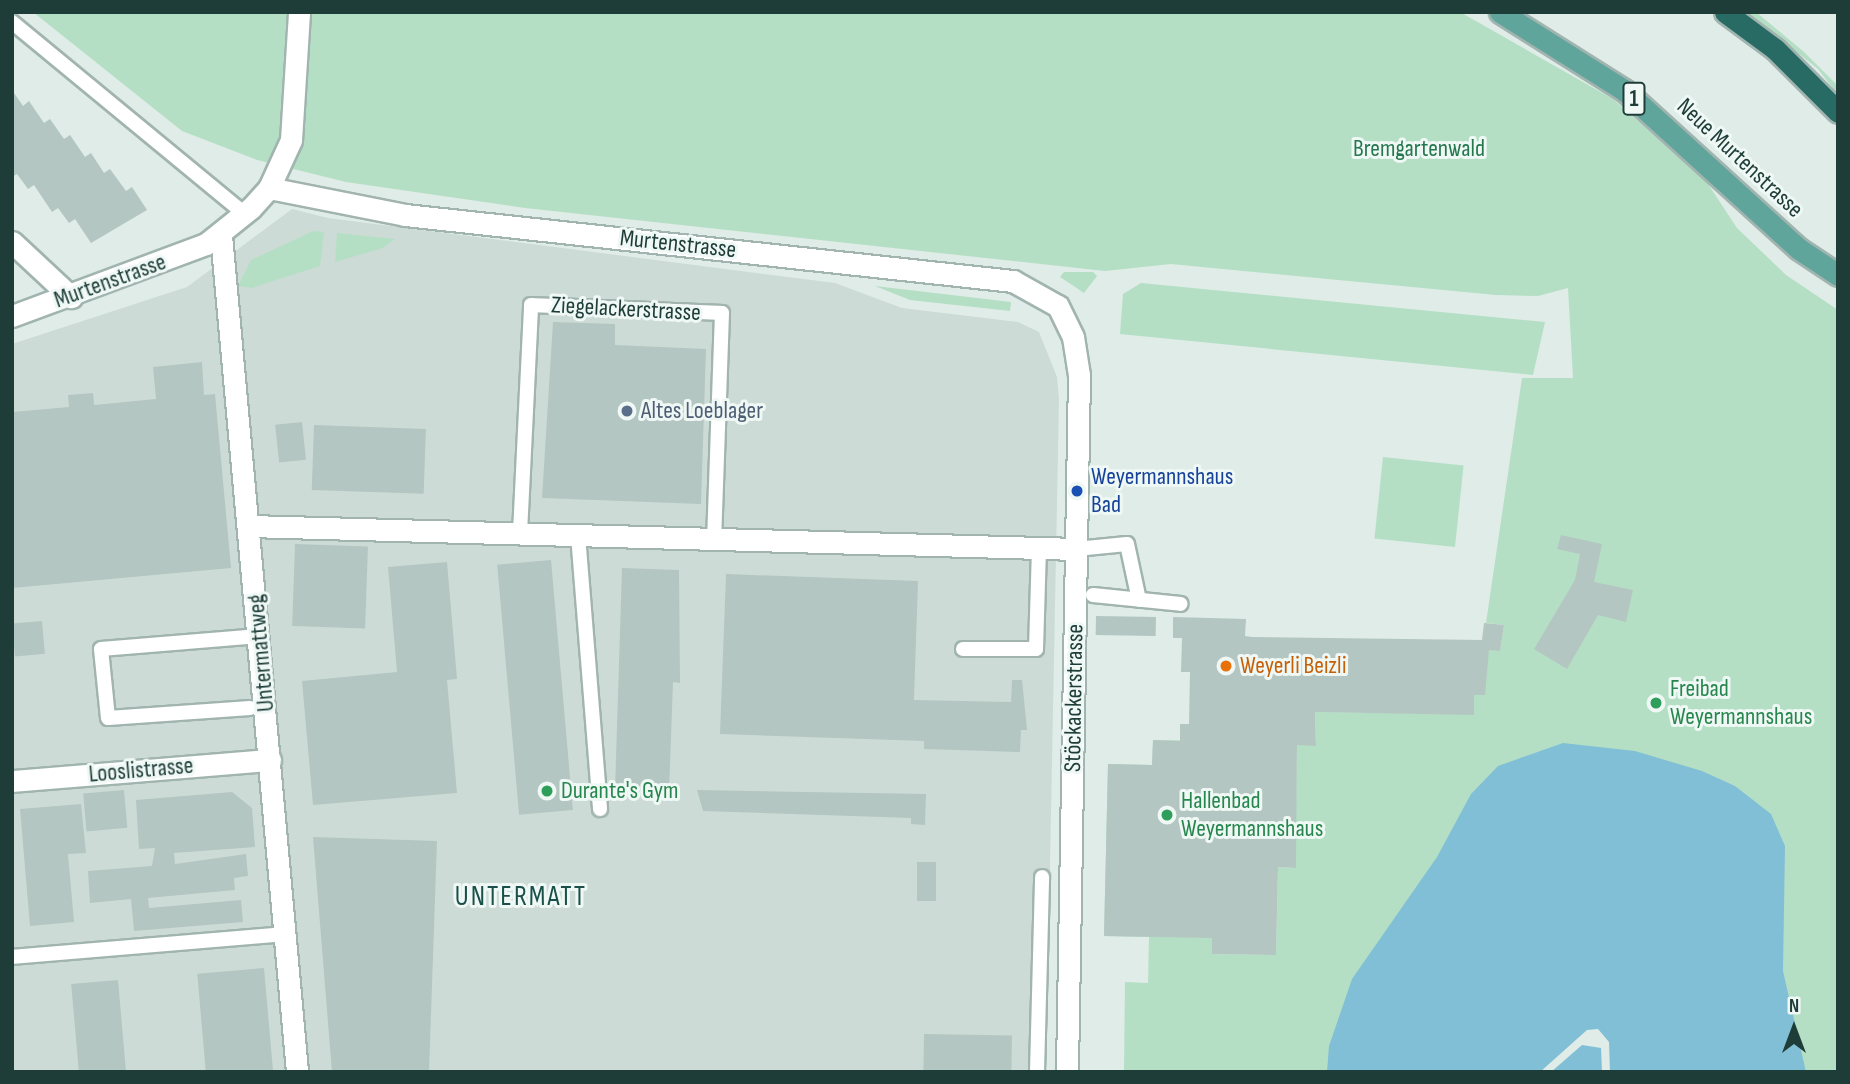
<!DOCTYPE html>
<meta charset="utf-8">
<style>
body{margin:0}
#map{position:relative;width:1850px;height:1084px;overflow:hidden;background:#dfece7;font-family:"Sofia Sans Condensed",sans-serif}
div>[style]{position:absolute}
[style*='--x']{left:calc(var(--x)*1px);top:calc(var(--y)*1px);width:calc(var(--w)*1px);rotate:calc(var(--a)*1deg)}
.built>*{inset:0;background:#cddbd6}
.green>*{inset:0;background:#b5dfc5;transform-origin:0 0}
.water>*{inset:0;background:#81bfd6}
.pier>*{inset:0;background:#dfece7}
.building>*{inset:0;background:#b4c6c1;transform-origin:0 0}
.roads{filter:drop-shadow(2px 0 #a1b4af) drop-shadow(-2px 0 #a1b4af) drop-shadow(0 2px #a1b4af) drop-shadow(0 -2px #a1b4af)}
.lane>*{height:14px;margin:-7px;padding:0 7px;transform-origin:7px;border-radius:7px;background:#fff}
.street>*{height:21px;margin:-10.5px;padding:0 10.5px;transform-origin:10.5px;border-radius:10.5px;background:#fff}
.secondary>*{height:21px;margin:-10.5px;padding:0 10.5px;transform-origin:10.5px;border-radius:10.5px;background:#fff}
.primary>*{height:21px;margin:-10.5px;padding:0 10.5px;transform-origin:10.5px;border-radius:10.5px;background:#5fa59b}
.highway>*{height:21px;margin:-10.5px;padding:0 10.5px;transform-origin:10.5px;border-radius:10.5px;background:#286b65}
.dots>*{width:19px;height:19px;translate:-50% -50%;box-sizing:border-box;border:4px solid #eff8f5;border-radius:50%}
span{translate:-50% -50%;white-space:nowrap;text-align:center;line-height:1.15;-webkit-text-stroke:6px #eff8f5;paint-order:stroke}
.shield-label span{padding:2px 5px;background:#eff8f5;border:2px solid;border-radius:5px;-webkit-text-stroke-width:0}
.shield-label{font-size:23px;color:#1e3d38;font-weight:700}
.park-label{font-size:24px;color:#25774e}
.street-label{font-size:24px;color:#1e3d38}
.service-label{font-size:24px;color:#4e5e75}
.left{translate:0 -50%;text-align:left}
.transit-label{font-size:24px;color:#164399}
.food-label{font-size:24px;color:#c56008}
.leisure-label{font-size:24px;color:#27864d}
.quarter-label{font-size:28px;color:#195049;letter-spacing:2px}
.frame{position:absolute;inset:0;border:14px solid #1e3d38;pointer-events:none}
.north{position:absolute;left:1759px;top:993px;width:70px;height:70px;-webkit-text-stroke:5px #eff8f5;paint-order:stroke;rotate:0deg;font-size:19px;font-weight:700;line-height:28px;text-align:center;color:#1e3d38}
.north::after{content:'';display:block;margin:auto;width:24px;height:32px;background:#1e3d38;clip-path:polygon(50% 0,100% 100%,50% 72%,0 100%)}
</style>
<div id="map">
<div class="built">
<div style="clip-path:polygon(292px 209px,328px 218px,835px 283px,902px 308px,1018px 322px,1039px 332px,1057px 377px,1059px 399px,1046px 1072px,12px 1072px,12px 344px,187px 287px)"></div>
</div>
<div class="green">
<div style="clip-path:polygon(33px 12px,1460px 12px,1613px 99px,1706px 181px,1737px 228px,1786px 275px,1838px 310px,1838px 1072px,1124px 1072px,1125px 982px,1148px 983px,1149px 937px,1104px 936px,1108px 764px,1152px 765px,1153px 740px,1228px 741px,1212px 954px,1276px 955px,1278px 867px,1295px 868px,1297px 745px,1316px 745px,1315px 712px,1474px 714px,1474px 695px,1489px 650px,1500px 650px,1504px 625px,1486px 623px,1522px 378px,1573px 378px,1568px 288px,1538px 296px,1496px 295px,1171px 264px,1105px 271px,525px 208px,346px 182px,257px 160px,182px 131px)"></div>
<div style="clip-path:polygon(1746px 12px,1756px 12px,1804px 52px,1838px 86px,1838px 95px,1818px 69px)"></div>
<div style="clip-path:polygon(313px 231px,324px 232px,320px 266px,252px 288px,238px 286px,251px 260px)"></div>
<div style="clip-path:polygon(337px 233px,395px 239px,383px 248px,335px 262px)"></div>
<div style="clip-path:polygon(1064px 272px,1093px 272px,1097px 276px,1084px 293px,1060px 277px)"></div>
<div style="clip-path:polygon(1141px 283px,1545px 322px,1533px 375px,1120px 334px,1123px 294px)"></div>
<div style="clip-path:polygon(875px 286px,1011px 302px,1010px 311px,910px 300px)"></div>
<div style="left:1383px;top:457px;width:81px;height:82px;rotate:6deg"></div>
</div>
<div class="water">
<div style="clip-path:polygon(1563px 743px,1635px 751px,1702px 771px,1735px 786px,1771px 814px,1785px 846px,1783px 971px,1806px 1072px,1327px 1072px,1329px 1046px,1352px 979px,1437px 857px,1471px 794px,1498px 766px)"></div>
</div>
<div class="pier">
<div style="clip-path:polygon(1598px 1029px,1609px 1042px,1610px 1072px,1602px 1072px,1601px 1048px,1582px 1045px,1551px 1072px,1540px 1072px,1587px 1030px)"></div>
</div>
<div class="building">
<div style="clip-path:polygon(12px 90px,23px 106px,29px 101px,44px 123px,50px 119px,64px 139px,70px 135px,85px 157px,91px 153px,104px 173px,110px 169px,126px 191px,132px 187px,147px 210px,91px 243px,75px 219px,69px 223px,58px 208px,52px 212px,34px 185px,28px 189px,17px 174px,12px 177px)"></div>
<div style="clip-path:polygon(553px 322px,615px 324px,615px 345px,706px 349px,701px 504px,542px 498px)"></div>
<div style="clip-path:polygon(202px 362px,204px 395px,215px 394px,231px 568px,12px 588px,12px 412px,69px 407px,68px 395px,93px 393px,94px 405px,156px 399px,153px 367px)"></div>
<div style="left:302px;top:422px;width:38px;height:27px;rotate:84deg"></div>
<div style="left:314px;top:425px;width:112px;height:65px;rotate:2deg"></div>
<div style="clip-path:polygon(1561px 535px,1602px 544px,1594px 582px,1633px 590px,1626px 622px,1598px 615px,1567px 669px,1534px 649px,1575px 580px,1580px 554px,1557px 549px)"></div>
<div style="left:295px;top:544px;width:73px;height:82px;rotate:2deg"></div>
<div style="left:551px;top:560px;width:251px;height:54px;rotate:85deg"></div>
<div style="clip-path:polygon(447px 562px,457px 679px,447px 680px,457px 793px,313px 805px,302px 681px,397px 672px,388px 567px)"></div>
<div style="clip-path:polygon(622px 568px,679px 570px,680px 683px,673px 682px,669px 792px,615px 790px)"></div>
<div style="clip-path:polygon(726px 574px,918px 581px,914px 700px,1011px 702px,1012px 680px,1022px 680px,1027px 730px,1021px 730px,1020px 752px,924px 749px,924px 741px,720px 734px)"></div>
<div style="left:1096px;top:616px;width:60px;height:19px;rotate:1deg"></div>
<div style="clip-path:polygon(1173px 617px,1246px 619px,1245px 636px,1252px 637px,1482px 640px,1484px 623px,1504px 625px,1500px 651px,1489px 650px,1485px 695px,1474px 695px,1474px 715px,1315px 712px,1316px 746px,1297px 745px,1296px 868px,1278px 867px,1276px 955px,1212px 954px,1212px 938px,1104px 936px,1108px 764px,1152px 765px,1153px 740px,1180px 741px,1180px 724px,1189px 724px,1190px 672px,1181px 672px,1182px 638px,1173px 638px)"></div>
<div style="left:42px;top:621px;width:33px;height:30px;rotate:85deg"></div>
<div style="left:124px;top:790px;width:38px;height:41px;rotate:85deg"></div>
<div style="clip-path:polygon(697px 790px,926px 794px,925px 825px,911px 824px,911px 818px,703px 811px)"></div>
<div style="clip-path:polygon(232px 792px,252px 808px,255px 847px,174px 853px,175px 864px,246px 854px,248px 876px,234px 878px,235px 890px,148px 898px,149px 908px,241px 900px,243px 922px,134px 931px,131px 899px,90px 903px,88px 871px,152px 866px,155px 848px,139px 849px,136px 800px)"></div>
<div style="clip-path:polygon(81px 804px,86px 853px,68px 854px,74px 922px,30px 926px,20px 809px)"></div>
<div style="clip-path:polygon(313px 837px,437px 841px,429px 1072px,332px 1072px)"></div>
<div style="left:917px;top:862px;width:19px;height:39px"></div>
<div style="left:264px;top:968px;width:104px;height:67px;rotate:85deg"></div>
<div style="left:118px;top:980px;width:92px;height:47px;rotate:85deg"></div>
<div style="left:924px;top:1034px;width:88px;height:38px;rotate:1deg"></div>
</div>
<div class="roads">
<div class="lane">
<div style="--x:12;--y:22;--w:302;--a:39.5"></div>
<div style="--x:520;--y:533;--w:228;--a:-87.2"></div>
<div style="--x:531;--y:305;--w:191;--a:2.4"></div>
<div style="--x:722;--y:313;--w:227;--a:92"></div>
<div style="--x:578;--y:535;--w:275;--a:85.4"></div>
<div style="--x:1076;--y:549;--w:51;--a:-5.6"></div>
<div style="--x:1127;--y:544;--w:57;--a:77.9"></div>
<div style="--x:1093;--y:595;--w:88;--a:5.8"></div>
<div style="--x:963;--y:649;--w:73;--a:0"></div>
<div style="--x:1036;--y:649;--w:101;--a:-88.3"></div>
<div style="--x:250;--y:708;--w:142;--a:176"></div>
<div style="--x:108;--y:718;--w:69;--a:-95.8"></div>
<div style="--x:101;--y:649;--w:159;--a:-4.7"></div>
<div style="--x:12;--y:957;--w:274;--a:-4.8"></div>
<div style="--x:1037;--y:1072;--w:195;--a:-88.5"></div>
</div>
<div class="street">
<div style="--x:269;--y:188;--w:139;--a:11.2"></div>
<div style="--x:405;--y:215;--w:612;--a:6.2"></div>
<div style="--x:1013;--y:281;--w:51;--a:29.1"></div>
<div style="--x:1058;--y:306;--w:34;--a:64"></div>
<div style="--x:1073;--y:337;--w:38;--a:81"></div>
<div style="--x:1079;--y:375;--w:697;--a:90.99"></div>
<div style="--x:221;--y:235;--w:840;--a:84.81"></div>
<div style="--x:12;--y:242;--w:81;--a:43"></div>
<div style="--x:249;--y:526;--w:827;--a:1.59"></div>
<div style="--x:12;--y:781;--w:259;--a:-4.7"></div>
</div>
<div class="secondary">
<div style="--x:12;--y:316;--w:207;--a:-20.4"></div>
<div style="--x:206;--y:244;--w:58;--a:-38.7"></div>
<div style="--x:251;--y:208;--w:27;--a:-48"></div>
<div style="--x:269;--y:188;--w:53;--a:-65.4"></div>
<div style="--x:291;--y:140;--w:128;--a:-86.4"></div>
</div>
<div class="primary">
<div style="--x:1500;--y:12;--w:146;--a:32.2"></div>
<div style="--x:1624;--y:90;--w:236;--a:42.3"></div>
<div style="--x:1799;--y:249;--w:47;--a:33.7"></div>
</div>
<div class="highway">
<div style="--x:1725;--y:12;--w:62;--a:36.5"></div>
<div style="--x:1775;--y:49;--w:89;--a:45"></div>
</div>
</div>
<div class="dots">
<div style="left:627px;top:411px;background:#5c6f8a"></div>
<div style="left:1077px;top:491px;background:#1a4fb4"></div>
<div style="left:1226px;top:666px;background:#e8710a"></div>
<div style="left:1656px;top:703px;background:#2e9e5b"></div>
<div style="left:547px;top:791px;background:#2e9e5b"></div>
<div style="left:1167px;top:815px;background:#2e9e5b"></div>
</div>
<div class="shield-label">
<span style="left:1634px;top:99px">1</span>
</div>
<div class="park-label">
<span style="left:1419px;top:149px">Bremgartenwald</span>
</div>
<div class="street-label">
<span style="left:1740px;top:158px;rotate:43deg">Neue Murtenstrasse</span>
<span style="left:678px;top:244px;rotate:6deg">Murtenstrasse</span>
<span style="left:110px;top:281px;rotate:-20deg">Murtenstrasse</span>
<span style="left:626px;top:309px;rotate:3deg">Ziegelackerstrasse</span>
<span style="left:261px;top:653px;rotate:-95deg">Untermattweg</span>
<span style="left:1074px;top:698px;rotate:-89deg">Stöckackerstrasse</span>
<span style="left:141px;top:770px;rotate:-5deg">Looslistrasse</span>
</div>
<div class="service-label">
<span class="left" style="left:641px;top:411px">Altes Loeblager</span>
</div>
<div class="transit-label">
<span class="left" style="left:1091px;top:491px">Weyermannshaus<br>Bad</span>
</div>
<div class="food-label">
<span class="left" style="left:1240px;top:666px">Weyerli Beizli</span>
</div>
<div class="leisure-label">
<span class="left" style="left:1670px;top:703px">Freibad<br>Weyermannshaus</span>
<span class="left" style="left:561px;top:791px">Durante's Gym</span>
<span class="left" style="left:1181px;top:815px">Hallenbad<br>Weyermannshaus</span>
</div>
<div class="quarter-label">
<span style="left:521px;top:897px">UNTERMATT</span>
</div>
<div class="frame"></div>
<div class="north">N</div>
</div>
